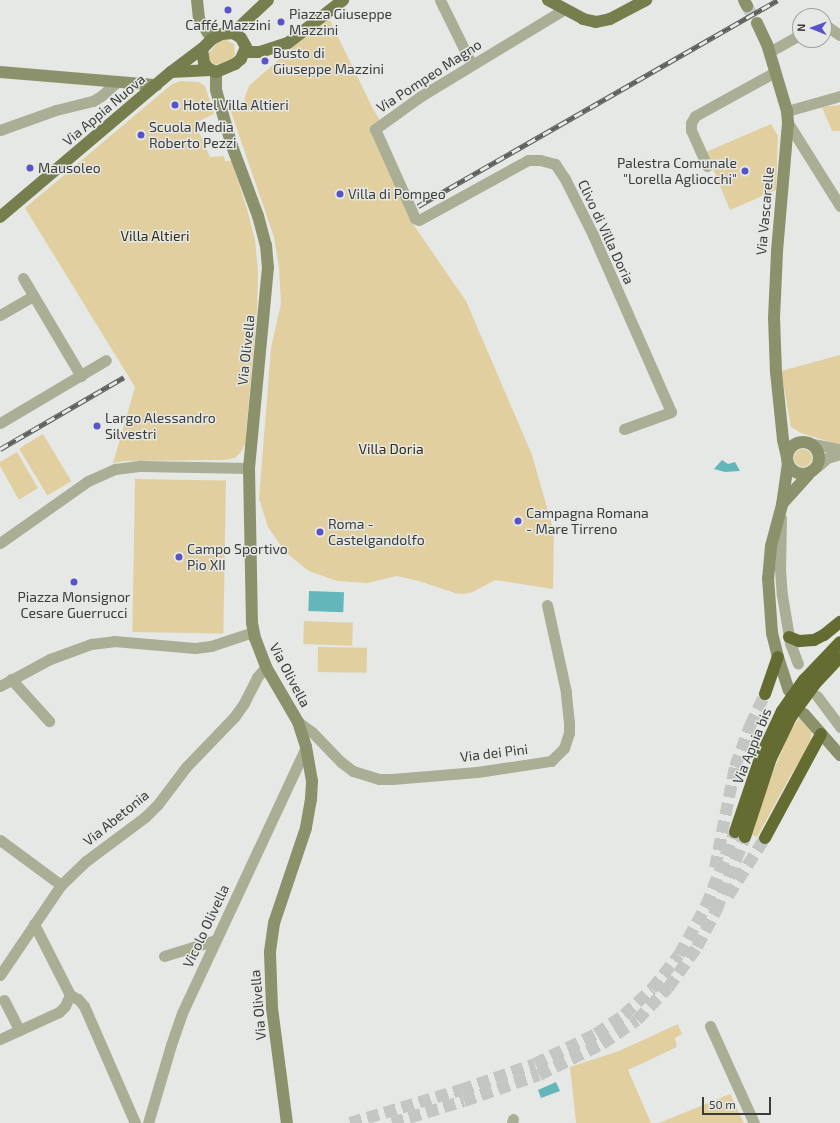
<!DOCTYPE html>
<meta charset="utf-8">
<style>
body{margin:0}
#map{position:relative;width:840px;height:1123px;overflow:hidden;background:#e5e8e5;font-family:"Exo 2",sans-serif}
div>[style]{position:absolute}
[style*='--x']{left:calc(var(--x)*1px);top:calc(var(--y)*1px);width:calc(var(--w)*1px);rotate:calc(var(--a)*1deg)}
.green>*{inset:0;background:#e2cfa0;transform-origin:0 0}
.round{border-radius:50%}
.water>*{inset:0;background:#63b7ba;transform-origin:0 0}
.secondary-tunnel>*{height:12px;margin-top:-6px;transform-origin:0;background:repeating-linear-gradient(90deg,#c3c6c3 0 12px,transparent 0 18px)}
.highway-tunnel>*{height:12px;margin-top:-6px;transform-origin:0;background:repeating-linear-gradient(90deg,#c3c6c3 0 12px,transparent 0 18px)}
.street>*{height:11px;margin:-5.5px;padding:0 5.5px;transform-origin:5.5px;border-radius:5.5px;background:#a9ae94}
.secondary>*{height:12px;margin:-6px;padding:0 6px;transform-origin:6px;border-radius:6px;background:#8b926b}
.secondary>.ring{margin:-6px;padding:0;box-sizing:content-box;background:none;border:12px solid #8b926b;border-radius:50%}
.primary>*{height:12px;margin:-6px;padding:0 6px;transform-origin:6px;border-radius:6px;background:#767e4d}
.highway>*{height:12px;margin:-6px;padding:0 6px;transform-origin:6px;border-radius:6px;background:#646c32}
.rail>*{height:4.5px;margin-top:-2.25px;transform-origin:0;background:repeating-linear-gradient(90deg,#e5e8e5 0 9px,#5c5d5c 0 18px);box-sizing:border-box;border-block:1px solid #5c5d5c}
.highway-bridge>*{height:12px;margin:-6px;padding:0 6px;transform-origin:6px;border-radius:6px;background:#646c32}
.dots>*{width:11px;height:11px;translate:-50% -50%;box-sizing:border-box;border:2px solid #e5e8e5;border-radius:50%}
span{translate:-50% -50%;white-space:nowrap;text-align:center;line-height:1.15;-webkit-text-stroke:3px #e5e8e5;paint-order:stroke}
.poi-label{font-size:14px;color:#3b3c3b}
.left{translate:0 -50%;text-align:left}
.right{translate:-100% -50%;text-align:right}
.street-label{font-size:14px;color:#3b3c3b}
.park-label{font-size:14px;color:#352b10}
.north{position:absolute;left:792px;top:8px;width:40px;height:40px;box-sizing:border-box;background:#e5e8e5;border:1px solid #a1a3a1;border-radius:50%;rotate:271deg;font-size:11px;font-weight:700;line-height:16px;text-align:center;color:#3b3c3b}
.north::after{content:'';display:block;margin:auto;width:14px;height:18px;background:#5953ca;clip-path:polygon(50% 0,100% 100%,50% 72%,0 100%)}
.scale{position:absolute;left:702px;top:1097px;width:69px;height:18px;box-sizing:border-box;border:2px solid #3b3c3b;border-top:0;padding-left:5px;font-size:12px;line-height:14px;white-space:nowrap;color:#3b3c3b;-webkit-text-stroke:3px #e5e8e5;paint-order:stroke}
</style>
<div id="map">
<div class="green">
<div style="clip-path:polygon(328px 16px,373px 109px,381px 122px,371px 129px,415px 227px,466px 301px,532px 455px,554px 532px,553px 589px,495px 580px,473px 592px,464px 594px,455px 593px,419px 581px,397px 576px,367px 583px,337px 581px,309px 571px,285px 552px,268px 527px,259px 499px,271px 348px,281px 303px,279px 268px,274px 237px,230px 109px,244px 105px,245px 96px,249px 86px)"></div>
<div style="clip-path:polygon(224px 39px,234px 44px,235px 54px,232px 59px,215px 65px,210px 61px,208px 54px,219px 41px)"></div>
<div style="clip-path:polygon(181px 81px,199px 82px,205px 86px,214px 114px,195px 123px,210px 157px,224px 156px,225px 161px,232px 161px,247px 209px,255px 240px,258px 272px,257px 310px,245px 444px,241px 452px,235px 458px,224px 460px,125px 461px,113px 463px,135px 387px,25px 208px,172px 84px)"></div>
<div style="clip-path:polygon(840px 105px,840px 131px,832px 131px,822px 107px)"></div>
<div style="clip-path:polygon(771px 124px,778px 136px,776px 190px,730px 210px,706px 152px)"></div>
<div style="clip-path:polygon(840px 355px,840px 445px,801px 433px,791px 427px,781px 371px)"></div>
<div style="left:43px;top:434px;width:55px;height:28px;rotate:59deg"></div>
<div class="round" style="left:794px;top:449px;width:18px;height:18px"></div>
<div style="clip-path:polygon(17px 452px,38px 488px,19px 500px,0 466px,0 462px)"></div>
<div style="left:135px;top:479px;width:91px;height:153px;rotate:1deg"></div>
<div style="left:304px;top:621px;width:49px;height:23px;rotate:2deg"></div>
<div style="left:318px;top:647px;width:49px;height:25px;rotate:1deg"></div>
<div style="clip-path:polygon(801px 715px,812px 730px,810px 746px,792px 773px,757px 837px,752px 835px,767px 787px,788px 735px)"></div>
<div style="clip-path:polygon(678px 1024px,682px 1034px,675px 1038px,677px 1047px,628px 1070px,651px 1123px,576px 1123px,570px 1067px,619px 1051px)"></div>
<div style="clip-path:polygon(730px 1094px,744px 1123px,659px 1123px)"></div>
</div>
<div class="water">
<div style="clip-path:polygon(722px 460px,728px 464px,735px 462px,740px 471px,725px 472px,714px 469px)"></div>
<div style="left:309px;top:591px;width:35px;height:20px;rotate:2deg"></div>
<div style="clip-path:polygon(556px 1082px,560px 1091px,541px 1098px,538px 1090px)"></div>
</div>
<div class="secondary-tunnel">
<div style="--x:747;--y:6;--w:20;--a:60"></div>
</div>
<div class="highway-tunnel">
<div style="--x:715;--y:868;--w:103;--a:-78.8"></div>
<div style="--x:735;--y:767;--w:44;--a:-69.9"></div>
<div style="--x:750;--y:726;--w:35;--a:-65"></div>
<div style="--x:728;--y:896;--w:69;--a:-57.5"></div>
<div style="--x:350;--y:1123;--w:116;--a:-16.6"></div>
<div style="--x:461;--y:1090;--w:78;--a:-19.4"></div>
<div style="--x:535;--y:1064;--w:68;--a:-26.2"></div>
<div style="--x:596;--y:1034;--w:34;--a:-34"></div>
<div style="--x:624;--y:1015;--w:38;--a:-43"></div>
<div style="--x:652;--y:989;--w:43;--a:-51.5"></div>
<div style="--x:679;--y:955;--w:56;--a:-61.1"></div>
<div style="--x:706;--y:906;--w:79;--a:-68.6"></div>
<div style="--x:392;--y:1123;--w:75;--a:-17"></div>
<div style="--x:464;--y:1101;--w:79;--a:-19.1"></div>
<div style="--x:539;--y:1075;--w:70;--a:-26.2"></div>
<div style="--x:602;--y:1044;--w:42;--a:-34.4"></div>
<div style="--x:637;--y:1020;--w:45;--a:-45.9"></div>
<div style="--x:668;--y:988;--w:50;--a:-54.7"></div>
<div style="--x:697;--y:947;--w:41;--a:-62.2"></div>
<div style="--x:716;--y:911;--w:79;--a:-68.6"></div>
</div>
<div class="street">
<div style="--x:440;--y:0;--w:72;--a:63.8"></div>
<div style="--x:563;--y:10;--w:166;--a:148.8"></div>
<div style="--x:421;--y:96;--w:57;--a:144.3"></div>
<div style="--x:375;--y:129;--w:98;--a:65.8"></div>
<div style="--x:415;--y:218;--w:4;--a:27"></div>
<div style="--x:419;--y:220;--w:124;--a:-28.8"></div>
<div style="--x:528;--y:160;--w:12;--a:0"></div>
<div style="--x:540;--y:160;--w:16;--a:15"></div>
<div style="--x:555;--y:164;--w:18;--a:56"></div>
<div style="--x:565;--y:179;--w:63;--a:63.4"></div>
<div style="--x:593;--y:235;--w:193;--a:66.2"></div>
<div style="--x:671;--y:412;--w:50;--a:160.1"></div>
<div style="--x:824;--y:24;--w:19;--a:35"></div>
<div style="--x:769;--y:52;--w:35;--a:-29"></div>
<div style="--x:787;--y:111;--w:55;--a:-15.8"></div>
<div style="--x:788;--y:123;--w:98;--a:57.9"></div>
<div style="--x:0;--y:130;--w:59;--a:-19.7"></div>
<div style="--x:56;--y:110;--w:38;--a:-14"></div>
<div style="--x:93;--y:101;--w:9;--a:-32"></div>
<div style="--x:101;--y:96;--w:21;--a:-41"></div>
<div style="--x:707;--y:166;--w:39;--a:-114"></div>
<div style="--x:691;--y:130;--w:7;--a:-90"></div>
<div style="--x:691;--y:123;--w:8;--a:-60"></div>
<div style="--x:695;--y:116;--w:91;--a:-28.8"></div>
<div style="--x:23;--y:278;--w:114;--a:59.4"></div>
<div style="--x:0;--y:315;--w:38;--a:-30"></div>
<div style="--x:0;--y:423;--w:123;--a:-30.7"></div>
<div style="--x:808;--y:443;--w:33;--a:11"></div>
<div style="--x:817;--y:467;--w:13;--a:-42"></div>
<div style="--x:827;--y:458;--w:14;--a:-17"></div>
<div style="--x:781;--y:518;--w:51;--a:91.1"></div>
<div style="--x:780;--y:569;--w:26;--a:86"></div>
<div style="--x:782;--y:595;--w:49;--a:80.5"></div>
<div style="--x:790;--y:643;--w:22;--a:69"></div>
<div style="--x:0;--y:543;--w:108;--a:-35.2"></div>
<div style="--x:88;--y:481;--w:30;--a:-24"></div>
<div style="--x:115;--y:469;--w:26;--a:-7"></div>
<div style="--x:141;--y:466;--w:108;--a:1.1"></div>
<div style="--x:11;--y:679;--w:57;--a:47.9"></div>
<div style="--x:0;--y:686;--w:57;--a:-28.4"></div>
<div style="--x:50;--y:659;--w:44;--a:-20.1"></div>
<div style="--x:91;--y:644;--w:23;--a:-7"></div>
<div style="--x:114;--y:641;--w:81;--a:4.9"></div>
<div style="--x:195;--y:648;--w:16;--a:-7"></div>
<div style="--x:211;--y:646;--w:44;--a:-18.4"></div>
<div style="--x:817;--y:696;--w:39;--a:53"></div>
<div style="--x:298;--y:722;--w:17;--a:36"></div>
<div style="--x:312;--y:732;--w:42;--a:46"></div>
<div style="--x:341;--y:762;--w:15;--a:37"></div>
<div style="--x:353;--y:771;--w:27;--a:17"></div>
<div style="--x:379;--y:779;--w:13;--a:0"></div>
<div style="--x:392;--y:779;--w:85;--a:-4.7"></div>
<div style="--x:477;--y:772;--w:75;--a:-8.5"></div>
<div style="--x:551;--y:761;--w:18;--a:-45"></div>
<div style="--x:564;--y:748;--w:16;--a:-72"></div>
<div style="--x:569;--y:733;--w:10;--a:-90"></div>
<div style="--x:569;--y:723;--w:31;--a:-96"></div>
<div style="--x:566;--y:692;--w:89;--a:-102.3"></div>
<div style="--x:0;--y:840;--w:76;--a:36.4"></div>
<div style="--x:34;--y:924;--w:80;--a:63.1"></div>
<div style="--x:70;--y:995;--w:9;--a:27"></div>
<div style="--x:78;--y:999;--w:9;--a:49"></div>
<div style="--x:84;--y:1006;--w:128;--a:66.4"></div>
<div style="--x:164;--y:956;--w:54;--a:-17.1"></div>
<div style="--x:0;--y:975;--w:109;--a:-55.9"></div>
<div style="--x:61;--y:885;--w:35;--a:-44"></div>
<div style="--x:86;--y:861;--w:74;--a:-36.7"></div>
<div style="--x:145;--y:817;--w:18;--a:-45"></div>
<div style="--x:158;--y:804;--w:46;--a:-52.9"></div>
<div style="--x:186;--y:767;--w:71;--a:-46.1"></div>
<div style="--x:235;--y:716;--w:16;--a:-55"></div>
<div style="--x:244;--y:703;--w:29;--a:-63"></div>
<div style="--x:257;--y:677;--w:13;--a:-48"></div>
<div style="--x:4;--y:1000;--w:34;--a:63"></div>
<div style="--x:710;--y:1026;--w:107;--a:65.6"></div>
<div style="--x:0;--y:1039;--w:65;--a:-24.6"></div>
<div style="--x:59;--y:1012;--w:8;--a:-45"></div>
<div style="--x:65;--y:1006;--w:12;--a:-66"></div>
<div style="--x:148;--y:1123;--w:81;--a:-73.6"></div>
<div style="--x:171;--y:1045;--w:34;--a:-71"></div>
<div style="--x:182;--y:1013;--w:293;--a:-65"></div>
<div style="--x:512;--y:1123;--w:4;--a:-76"></div>
</div>
<div class="secondary">
<div style="--x:197;--y:0;--w:19;--a:84"></div>
<div style="--x:199;--y:19;--w:24;--a:57"></div>
<div style="--x:744;--y:0;--w:7;--a:63"></div>
<div style="--x:757;--y:23;--w:23;--a:65"></div>
<div style="--x:767;--y:44;--w:70;--a:73.4"></div>
<div style="--x:787;--y:111;--w:12;--a:85"></div>
<div style="--x:788;--y:123;--w:129;--a:94.9"></div>
<div style="--x:777;--y:252;--w:66;--a:92.6"></div>
<div style="--x:774;--y:318;--w:54;--a:87.9"></div>
<div style="--x:776;--y:372;--w:68;--a:84.1"></div>
<div style="--x:783;--y:440;--w:17;--a:77"></div>
<div style="--x:0;--y:72;--w:157;--a:4.8"></div>
<div style="--x:216;--y:72;--w:18;--a:90"></div>
<div style="--x:216;--y:90;--w:58;--a:74.1"></div>
<div style="--x:232;--y:146;--w:75;--a:69.6"></div>
<div style="--x:258;--y:216;--w:30;--a:75"></div>
<div style="--x:266;--y:245;--w:22;--a:85"></div>
<div style="--x:268;--y:267;--w:202;--a:95.4"></div>
<div style="--x:249;--y:468;--w:155;--a:88.9"></div>
<div style="--x:252;--y:623;--w:15;--a:79"></div>
<div style="--x:255;--y:638;--w:31;--a:69"></div>
<div style="--x:266;--y:667;--w:64;--a:59.8"></div>
<div style="--x:298;--y:722;--w:26;--a:72"></div>
<div style="--x:306;--y:747;--w:35;--a:80"></div>
<div style="--x:312;--y:781;--w:18;--a:93"></div>
<div style="--x:311;--y:799;--w:29;--a:100"></div>
<div style="--x:306;--y:828;--w:100;--a:108.6"></div>
<div style="--x:274;--y:923;--w:30;--a:98"></div>
<div style="--x:270;--y:953;--w:55;--a:87.9"></div>
<div style="--x:272;--y:1008;--w:116;--a:82.6"></div>
<div class="ring" style="left:787px;top:442px;width:20px;height:20px"></div>
<div style="--x:788;--y:463;--w:42;--a:98.1"></div>
<div style="--x:782;--y:505;--w:42;--a:105"></div>
<div style="--x:771;--y:546;--w:32;--a:95"></div>
<div style="--x:768;--y:578;--w:55;--a:85.8"></div>
<div style="--x:772;--y:633;--w:25;--a:76"></div>
<div style="--x:778;--y:657;--w:35;--a:72"></div>
<div style="--x:782;--y:504;--w:40;--a:-48"></div>
<div style="--x:804;--y:714;--w:55;--a:48.7"></div>
</div>
<div class="primary">
<div style="--x:548;--y:0;--w:40;--a:28"></div>
<div style="--x:583;--y:19;--w:13;--a:13"></div>
<div style="--x:596;--y:22;--w:14;--a:-12"></div>
<div style="--x:610;--y:19;--w:41;--a:-27.8"></div>
<div style="--x:233;--y:33;--w:48;--a:-43.3"></div>
<div style="--x:245;--y:52;--w:15;--a:0"></div>
<div style="--x:260;--y:52;--w:29;--a:-18"></div>
<div style="--x:288;--y:43;--w:70;--a:-38"></div>
<div style="--x:171;--y:72;--w:40;--a:-2.9"></div>
<div style="--x:0;--y:217;--w:224;--a:-40.3"></div>
<div style="--x:171;--y:72;--w:39;--a:-37"></div>
<div style="--x:202;--y:49;--w:14;--a:-45"></div>
<div style="--x:212;--y:39;--w:11;--a:-27"></div>
<div style="--x:222;--y:34;--w:11;--a:-5"></div>
<div style="--x:233;--y:33;--w:9;--a:32"></div>
<div style="--x:241;--y:38;--w:10;--a:61"></div>
<div style="--x:246;--y:47;--w:13;--a:113"></div>
<div style="--x:241;--y:59;--w:8;--a:140"></div>
<div style="--x:235;--y:64;--w:21;--a:157"></div>
<div style="--x:216;--y:72;--w:8;--a:-157"></div>
<div style="--x:209;--y:69;--w:8;--a:-130"></div>
<div style="--x:204;--y:63;--w:14;--a:-98"></div>
</div>
<div class="highway">
<div style="--x:789;--y:637;--w:11;--a:22"></div>
<div style="--x:799;--y:641;--w:15;--a:-4"></div>
<div style="--x:814;--y:640;--w:11;--a:-27"></div>
<div style="--x:824;--y:635;--w:21;--a:-39"></div>
<div style="--x:765;--y:694;--w:39;--a:-71"></div>
<div style="--x:735;--y:832;--w:78;--a:-71.3"></div>
<div style="--x:760;--y:758;--w:52;--a:-64.9"></div>
<div style="--x:745;--y:837;--w:83;--a:-71.8"></div>
<div style="--x:771;--y:758;--w:46;--a:-64"></div>
<div style="--x:765;--y:838;--w:118;--a:-61.7"></div>
</div>
<div class="rail">
<div style="--x:418;--y:206;--w:414;--a:-29.8"></div>
<div style="--x:0;--y:449;--w:143;--a:-30.1"></div>
</div>
<div class="highway-bridge">
<div style="--x:782;--y:711;--w:38;--a:-55"></div>
<div style="--x:804;--y:680;--w:52;--a:-46.5"></div>
<div style="--x:791;--y:717;--w:39;--a:-54"></div>
<div style="--x:814;--y:685;--w:38;--a:-47"></div>
</div>
<div class="dots">
<div style="left:228px;top:10px;background:#5953ca"></div>
<div style="left:281px;top:22px;background:#5953ca"></div>
<div style="left:265px;top:61px;background:#5953ca"></div>
<div style="left:175px;top:105px;background:#5953ca"></div>
<div style="left:141px;top:135px;background:#5953ca"></div>
<div style="left:30px;top:168px;background:#5953ca"></div>
<div style="left:745px;top:171px;background:#5953ca"></div>
<div style="left:340px;top:194px;background:#5953ca"></div>
<div style="left:97px;top:426px;background:#5953ca"></div>
<div style="left:518px;top:521px;background:#5953ca"></div>
<div style="left:320px;top:532px;background:#5953ca"></div>
<div style="left:179px;top:557px;background:#5953ca"></div>
<div style="left:74px;top:582px;background:#5953ca"></div>
</div>
<div class="poi-label">
<span class="left" style="left:289px;top:22px">Piazza Giuseppe<br>Mazzini</span>
<span style="left:228px;top:25px">Caffé Mazzini</span>
<span class="left" style="left:273px;top:61px">Busto di<br>Giuseppe Mazzini</span>
<span class="left" style="left:183px;top:105px">Hotel Villa Altieri</span>
<span class="left" style="left:149px;top:135px">Scuola Media<br>Roberto Pezzi</span>
<span class="right" style="left:737px;top:171px">Palestra Comunale<br>"Lorella Agliocchi"</span>
<span class="left" style="left:38px;top:168px">Mausoleo</span>
<span class="left" style="left:348px;top:194px">Villa di Pompeo</span>
<span class="left" style="left:105px;top:426px">Largo Alessandro<br>Silvestri</span>
<span class="left" style="left:526px;top:521px">Campagna Romana<br>- Mare Tirreno</span>
<span class="left" style="left:328px;top:532px">Roma -<br>Castelgandolfo</span>
<span class="left" style="left:187px;top:557px">Campo Sportivo<br>Pio XII</span>
<span style="left:74px;top:605px">Piazza Monsignor<br>Cesare Guerrucci</span>
</div>
<div class="street-label">
<span style="left:429px;top:76px;rotate:-33deg">Via Pompeo Magno</span>
<span style="left:104px;top:110px;rotate:-40deg">Via Appia Nuova</span>
<span style="left:765px;top:211px;rotate:-85deg">Via Vascarelle</span>
<span style="left:606px;top:232px;rotate:65deg">Clivo di Villa Doria</span>
<span style="left:246px;top:350px;rotate:-84deg">Via Olivella</span>
<span style="left:290px;top:675px;rotate:62deg">Via Olivella</span>
<span style="left:752px;top:746px;rotate:-68deg">Via Appia bis</span>
<span style="left:494px;top:753px;rotate:-7deg">Via dei Pini</span>
<span style="left:116px;top:818px;rotate:-39deg">Via Abetonia</span>
<span style="left:206px;top:926px;rotate:-65deg">Vicolo Olivella</span>
<span style="left:258px;top:1005px;rotate:-95deg">Via Olivella</span>
</div>
<div class="park-label">
<span style="left:155px;top:236px">Villa Altieri</span>
<span style="left:391px;top:449px">Villa Doria</span>
</div>
<div class="north">N</div>
<div class="scale">50 m</div>
</div>
